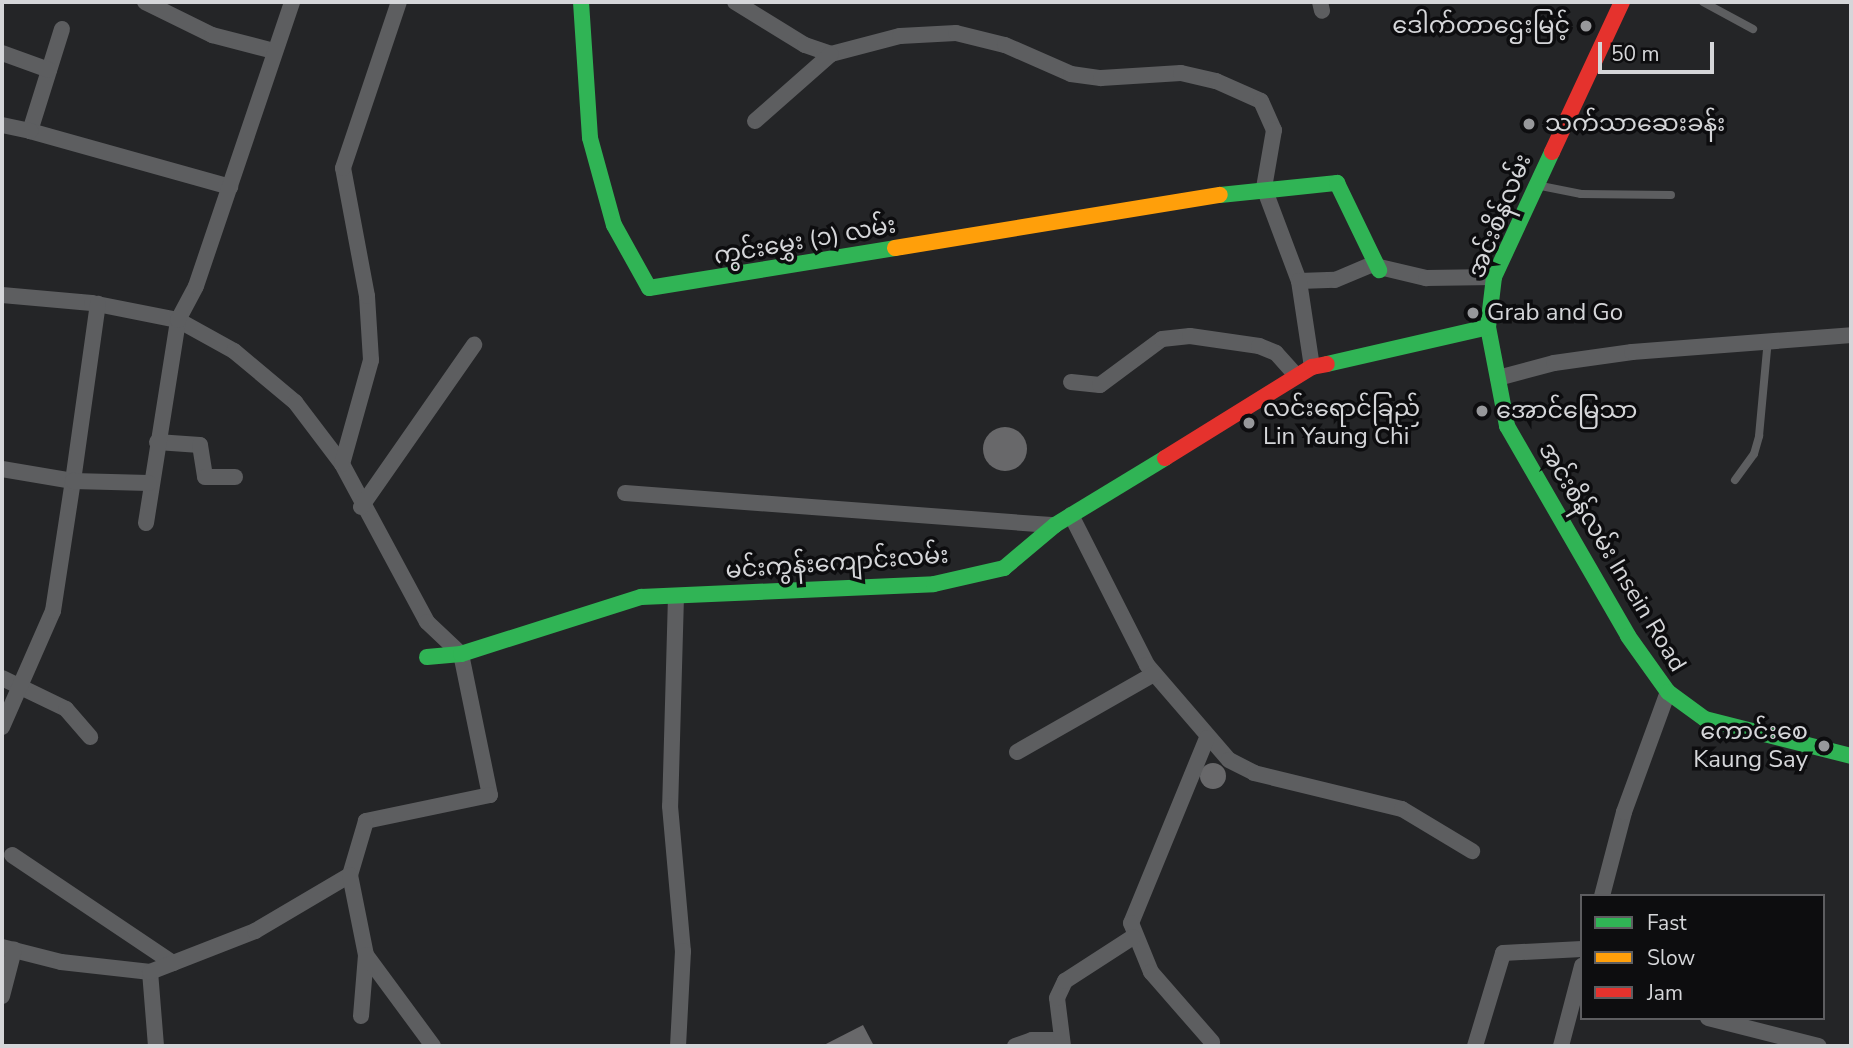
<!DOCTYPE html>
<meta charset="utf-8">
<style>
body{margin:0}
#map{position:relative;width:1853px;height:1048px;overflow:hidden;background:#242527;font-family:"Nunito Sans","Noto Sans Myanmar",sans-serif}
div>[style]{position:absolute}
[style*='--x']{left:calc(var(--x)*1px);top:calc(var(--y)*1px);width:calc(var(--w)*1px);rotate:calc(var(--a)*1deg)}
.building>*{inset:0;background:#68686a}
.round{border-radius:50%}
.lane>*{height:8px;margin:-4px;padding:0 4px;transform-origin:4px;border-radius:4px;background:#5d5e60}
.street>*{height:16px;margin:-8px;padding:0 8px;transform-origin:8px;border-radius:8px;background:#5d5e60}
.fast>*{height:16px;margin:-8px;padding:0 8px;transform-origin:8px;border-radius:8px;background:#30b455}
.slow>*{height:16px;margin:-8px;padding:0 8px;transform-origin:8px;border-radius:8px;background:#ff9f0a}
.jam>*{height:16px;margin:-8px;padding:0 8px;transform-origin:8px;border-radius:8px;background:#e5322d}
.dots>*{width:19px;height:19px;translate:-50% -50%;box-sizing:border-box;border:4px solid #0d0d0f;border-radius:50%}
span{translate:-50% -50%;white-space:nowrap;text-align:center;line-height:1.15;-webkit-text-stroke:7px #0d0d0f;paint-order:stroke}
.poi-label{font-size:24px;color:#d5d6d9}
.right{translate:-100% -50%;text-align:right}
.left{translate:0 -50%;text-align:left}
.street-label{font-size:24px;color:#d5d6d9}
.frame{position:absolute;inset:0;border:4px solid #d5d6d9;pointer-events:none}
.legend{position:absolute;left:1580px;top:894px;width:245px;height:126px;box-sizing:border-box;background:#0d0d0f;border:2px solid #5d5d60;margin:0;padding:9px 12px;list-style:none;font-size:21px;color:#d5d6d9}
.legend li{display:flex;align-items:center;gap:14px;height:35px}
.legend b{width:35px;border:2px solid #5d5d60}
.scale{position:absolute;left:1598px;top:42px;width:116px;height:32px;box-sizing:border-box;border:4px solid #d5d6d9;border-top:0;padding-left:9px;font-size:21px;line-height:24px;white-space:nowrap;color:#d5d6d9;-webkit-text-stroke:5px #0d0d0f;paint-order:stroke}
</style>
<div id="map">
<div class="building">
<div class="round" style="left:983px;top:427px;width:44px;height:44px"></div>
<div class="round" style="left:1200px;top:763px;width:26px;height:26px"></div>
<div style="clip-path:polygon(863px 1025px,874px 1046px,822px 1046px)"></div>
</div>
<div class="lane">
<div style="--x:1703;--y:2;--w:57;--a:28.4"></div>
<div style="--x:1541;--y:186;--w:41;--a:11.3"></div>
<div style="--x:1581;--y:194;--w:90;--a:0.6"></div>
<div style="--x:1735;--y:480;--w:32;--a:-54"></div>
<div style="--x:1754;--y:454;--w:19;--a:-74"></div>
<div style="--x:1759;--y:436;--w:97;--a:-84.7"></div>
</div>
<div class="street">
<div style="--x:145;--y:2;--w:75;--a:26.2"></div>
<div style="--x:212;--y:35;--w:64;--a:14.5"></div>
<div style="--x:735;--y:2;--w:82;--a:31.6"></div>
<div style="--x:805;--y:45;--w:28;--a:19"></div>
<div style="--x:831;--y:54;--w:71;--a:-14.6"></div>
<div style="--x:900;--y:36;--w:56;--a:-3.1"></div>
<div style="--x:956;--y:33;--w:50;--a:13.8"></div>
<div style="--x:1005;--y:45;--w:72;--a:23.7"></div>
<div style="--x:1071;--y:74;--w:30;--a:8"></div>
<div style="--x:1101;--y:78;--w:80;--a:-3.6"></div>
<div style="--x:1181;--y:73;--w:36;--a:13"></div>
<div style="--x:1216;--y:81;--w:49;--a:24"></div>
<div style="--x:1261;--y:101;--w:32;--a:66"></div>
<div style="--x:1274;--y:130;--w:59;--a:99.8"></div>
<div style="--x:1264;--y:188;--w:99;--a:69.4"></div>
<div style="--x:1299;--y:281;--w:36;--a:-2"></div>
<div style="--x:1335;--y:280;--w:39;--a:-23"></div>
<div style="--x:1371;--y:265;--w:57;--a:13.3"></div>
<div style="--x:1426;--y:278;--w:68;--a:-0.8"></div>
<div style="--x:1320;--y:2;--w:9;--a:77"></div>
<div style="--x:62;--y:29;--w:107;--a:107.4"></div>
<div style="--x:30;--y:131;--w:208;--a:15.6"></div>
<div style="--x:2;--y:53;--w:50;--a:19.9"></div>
<div style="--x:755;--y:121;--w:101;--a:-41.4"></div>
<div style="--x:2;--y:125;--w:29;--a:12"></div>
<div style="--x:1299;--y:281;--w:87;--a:81.4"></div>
<div style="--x:2;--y:295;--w:90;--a:5.1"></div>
<div style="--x:92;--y:303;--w:88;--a:11.2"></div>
<div style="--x:178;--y:320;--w:64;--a:29"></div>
<div style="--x:234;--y:351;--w:80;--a:39.9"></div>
<div style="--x:295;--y:402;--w:78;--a:52.8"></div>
<div style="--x:342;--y:464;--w:179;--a:61.7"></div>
<div style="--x:427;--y:622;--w:47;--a:43.3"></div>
<div style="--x:461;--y:654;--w:144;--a:78.4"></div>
<div style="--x:490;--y:795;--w:127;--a:168.2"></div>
<div style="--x:366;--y:821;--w:56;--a:106.5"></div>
<div style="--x:1498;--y:378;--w:58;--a:-15"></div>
<div style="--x:1554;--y:363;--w:79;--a:-8"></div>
<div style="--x:1632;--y:352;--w:220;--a:-4.4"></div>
<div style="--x:1071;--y:382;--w:29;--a:6"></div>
<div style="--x:1100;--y:385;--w:77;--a:-36.6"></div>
<div style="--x:1162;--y:339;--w:28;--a:-6"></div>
<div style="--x:1190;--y:336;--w:70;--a:8.2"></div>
<div style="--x:1259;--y:346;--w:18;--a:22"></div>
<div style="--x:1276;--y:353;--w:31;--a:48"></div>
<div style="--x:157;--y:442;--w:43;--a:4"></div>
<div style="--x:200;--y:445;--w:32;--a:81"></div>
<div style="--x:205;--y:477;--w:30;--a:0"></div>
<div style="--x:342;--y:464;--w:108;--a:-74.4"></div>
<div style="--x:371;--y:360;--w:64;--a:-93.6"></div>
<div style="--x:367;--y:296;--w:130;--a:-100.6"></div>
<div style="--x:343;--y:168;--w:175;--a:-71.4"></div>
<div style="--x:2;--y:469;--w:72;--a:9.6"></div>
<div style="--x:73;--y:481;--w:179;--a:-82"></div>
<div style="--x:625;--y:493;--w:431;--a:4.3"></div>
<div style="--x:361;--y:507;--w:198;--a:-55.1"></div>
<div style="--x:1071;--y:515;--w:168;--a:63.1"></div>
<div style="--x:1147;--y:665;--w:125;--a:49.2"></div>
<div style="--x:1229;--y:760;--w:28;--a:27"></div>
<div style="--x:1254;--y:773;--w:152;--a:13.7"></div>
<div style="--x:1402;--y:809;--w:82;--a:31"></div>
<div style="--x:146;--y:523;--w:206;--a:-81"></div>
<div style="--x:178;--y:320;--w:38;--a:-62"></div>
<div style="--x:196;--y:286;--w:300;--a:-71.3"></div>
<div style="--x:676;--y:596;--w:210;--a:91.6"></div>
<div style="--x:670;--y:806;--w:146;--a:84.9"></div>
<div style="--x:683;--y:951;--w:95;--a:93"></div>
<div style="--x:2;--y:678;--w:71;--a:25.8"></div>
<div style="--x:66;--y:709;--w:37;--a:49"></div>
<div style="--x:2;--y:727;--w:127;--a:-66.3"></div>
<div style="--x:53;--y:611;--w:132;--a:-81.3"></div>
<div style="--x:73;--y:481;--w:76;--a:1.5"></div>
<div style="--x:1207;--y:738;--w:200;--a:112.3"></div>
<div style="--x:1131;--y:923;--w:53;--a:67.8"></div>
<div style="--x:1151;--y:972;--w:93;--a:48.9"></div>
<div style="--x:1017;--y:752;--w:158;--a:-29.7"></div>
<div style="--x:12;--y:855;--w:194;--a:33.9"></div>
<div style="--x:1602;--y:896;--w:87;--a:-75.3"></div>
<div style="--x:1624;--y:812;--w:128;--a:-69.9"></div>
<div style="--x:2;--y:947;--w:61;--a:14.3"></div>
<div style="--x:61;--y:962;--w:90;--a:6.4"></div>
<div style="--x:2;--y:996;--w:48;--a:-75.4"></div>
<div style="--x:361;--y:1016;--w:61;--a:-85.3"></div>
<div style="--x:1708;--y:1018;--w:114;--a:14.2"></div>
<div style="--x:156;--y:1046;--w:74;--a:-94.6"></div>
<div style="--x:150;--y:972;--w:113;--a:-21.3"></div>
<div style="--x:255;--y:931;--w:110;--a:-30.5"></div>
<div style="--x:350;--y:875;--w:82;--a:78.7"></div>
<div style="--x:366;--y:955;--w:113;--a:53.6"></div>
<div style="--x:1015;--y:1046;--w:18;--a:-19"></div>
<div style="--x:1032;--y:1040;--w:30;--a:0"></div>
<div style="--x:1063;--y:1046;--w:48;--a:-97.1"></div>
<div style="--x:1057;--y:998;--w:19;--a:-65"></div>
<div style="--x:1065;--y:981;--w:81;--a:-32.9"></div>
<div style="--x:1475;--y:1046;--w:97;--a:-73.2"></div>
<div style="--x:1503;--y:953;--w:79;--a:-2.9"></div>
<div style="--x:1561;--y:1046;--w:83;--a:-75.3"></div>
</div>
<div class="fast">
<div style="--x:581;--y:2;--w:136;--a:86.2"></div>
<div style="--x:590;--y:138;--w:90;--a:74.6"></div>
<div style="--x:614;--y:225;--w:72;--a:60.9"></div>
<div style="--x:649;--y:288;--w:249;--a:-9.2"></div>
<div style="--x:1552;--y:152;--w:138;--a:114.9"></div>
<div style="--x:1494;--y:277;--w:50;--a:96.8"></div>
<div style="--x:1488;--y:327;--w:101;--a:79.1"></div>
<div style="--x:1507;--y:426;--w:242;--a:60"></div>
<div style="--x:1628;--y:636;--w:69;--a:54.5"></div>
<div style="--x:1668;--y:692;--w:46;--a:36.1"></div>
<div style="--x:1705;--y:719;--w:151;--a:14.2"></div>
<div style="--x:1220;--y:195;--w:118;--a:-5.9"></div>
<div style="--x:1337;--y:183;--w:97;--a:64.2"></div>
<div style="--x:1327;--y:364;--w:165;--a:-12.9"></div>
<div style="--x:427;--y:657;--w:34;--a:-5"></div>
<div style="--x:461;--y:654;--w:189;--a:-17.6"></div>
<div style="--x:641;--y:597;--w:293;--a:-2.5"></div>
<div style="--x:934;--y:584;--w:72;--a:-12.9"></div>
<div style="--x:1004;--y:568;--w:67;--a:-40.1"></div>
<div style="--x:1055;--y:525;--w:129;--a:-31.3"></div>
</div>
<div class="slow">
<div style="--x:895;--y:248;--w:329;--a:-9.3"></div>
</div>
<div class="jam">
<div style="--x:1552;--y:152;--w:166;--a:-65"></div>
<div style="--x:1165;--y:458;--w:173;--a:-31.8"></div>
<div style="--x:1312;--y:367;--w:15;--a:-11"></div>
</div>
<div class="dots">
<div style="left:1586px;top:26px;background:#97989b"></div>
<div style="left:1529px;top:124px;background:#97989b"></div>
<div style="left:1473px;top:313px;background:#97989b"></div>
<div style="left:1482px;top:411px;background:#97989b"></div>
<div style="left:1249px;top:423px;background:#97989b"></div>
<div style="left:1824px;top:746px;background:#97989b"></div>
</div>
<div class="poi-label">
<span class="right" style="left:1570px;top:26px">ဒေါက်တာဌေးမြင့်</span>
<span class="left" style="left:1545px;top:124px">သက်သာဆေးခန်း</span>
<span class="left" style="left:1487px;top:313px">Grab and Go</span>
<span class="left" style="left:1263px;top:423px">လင်းရောင်ခြည်<br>Lin Yaung Chi</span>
<span class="left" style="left:1496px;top:411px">အောင်မြေသာ</span>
<span class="right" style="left:1808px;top:746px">ကောင်းစေ<br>Kaung Say</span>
</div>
<div class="street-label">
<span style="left:1500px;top:216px;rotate:-68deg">အင်းစိန်လမ်း</span>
<span style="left:805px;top:241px;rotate:-10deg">ကွင်းမွှေး (၁) လမ်း</span>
<span style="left:1612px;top:557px;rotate:59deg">အင်းစိန်လမ်း Insein Road</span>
<span style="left:837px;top:563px;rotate:-4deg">မင်းကွန်းကျောင်းလမ်း</span>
</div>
<div class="frame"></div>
<ul class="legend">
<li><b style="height:9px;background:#30b455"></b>Fast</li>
<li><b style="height:9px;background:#ff9f0a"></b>Slow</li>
<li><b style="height:9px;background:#e5322d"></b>Jam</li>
</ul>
<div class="scale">50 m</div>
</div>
